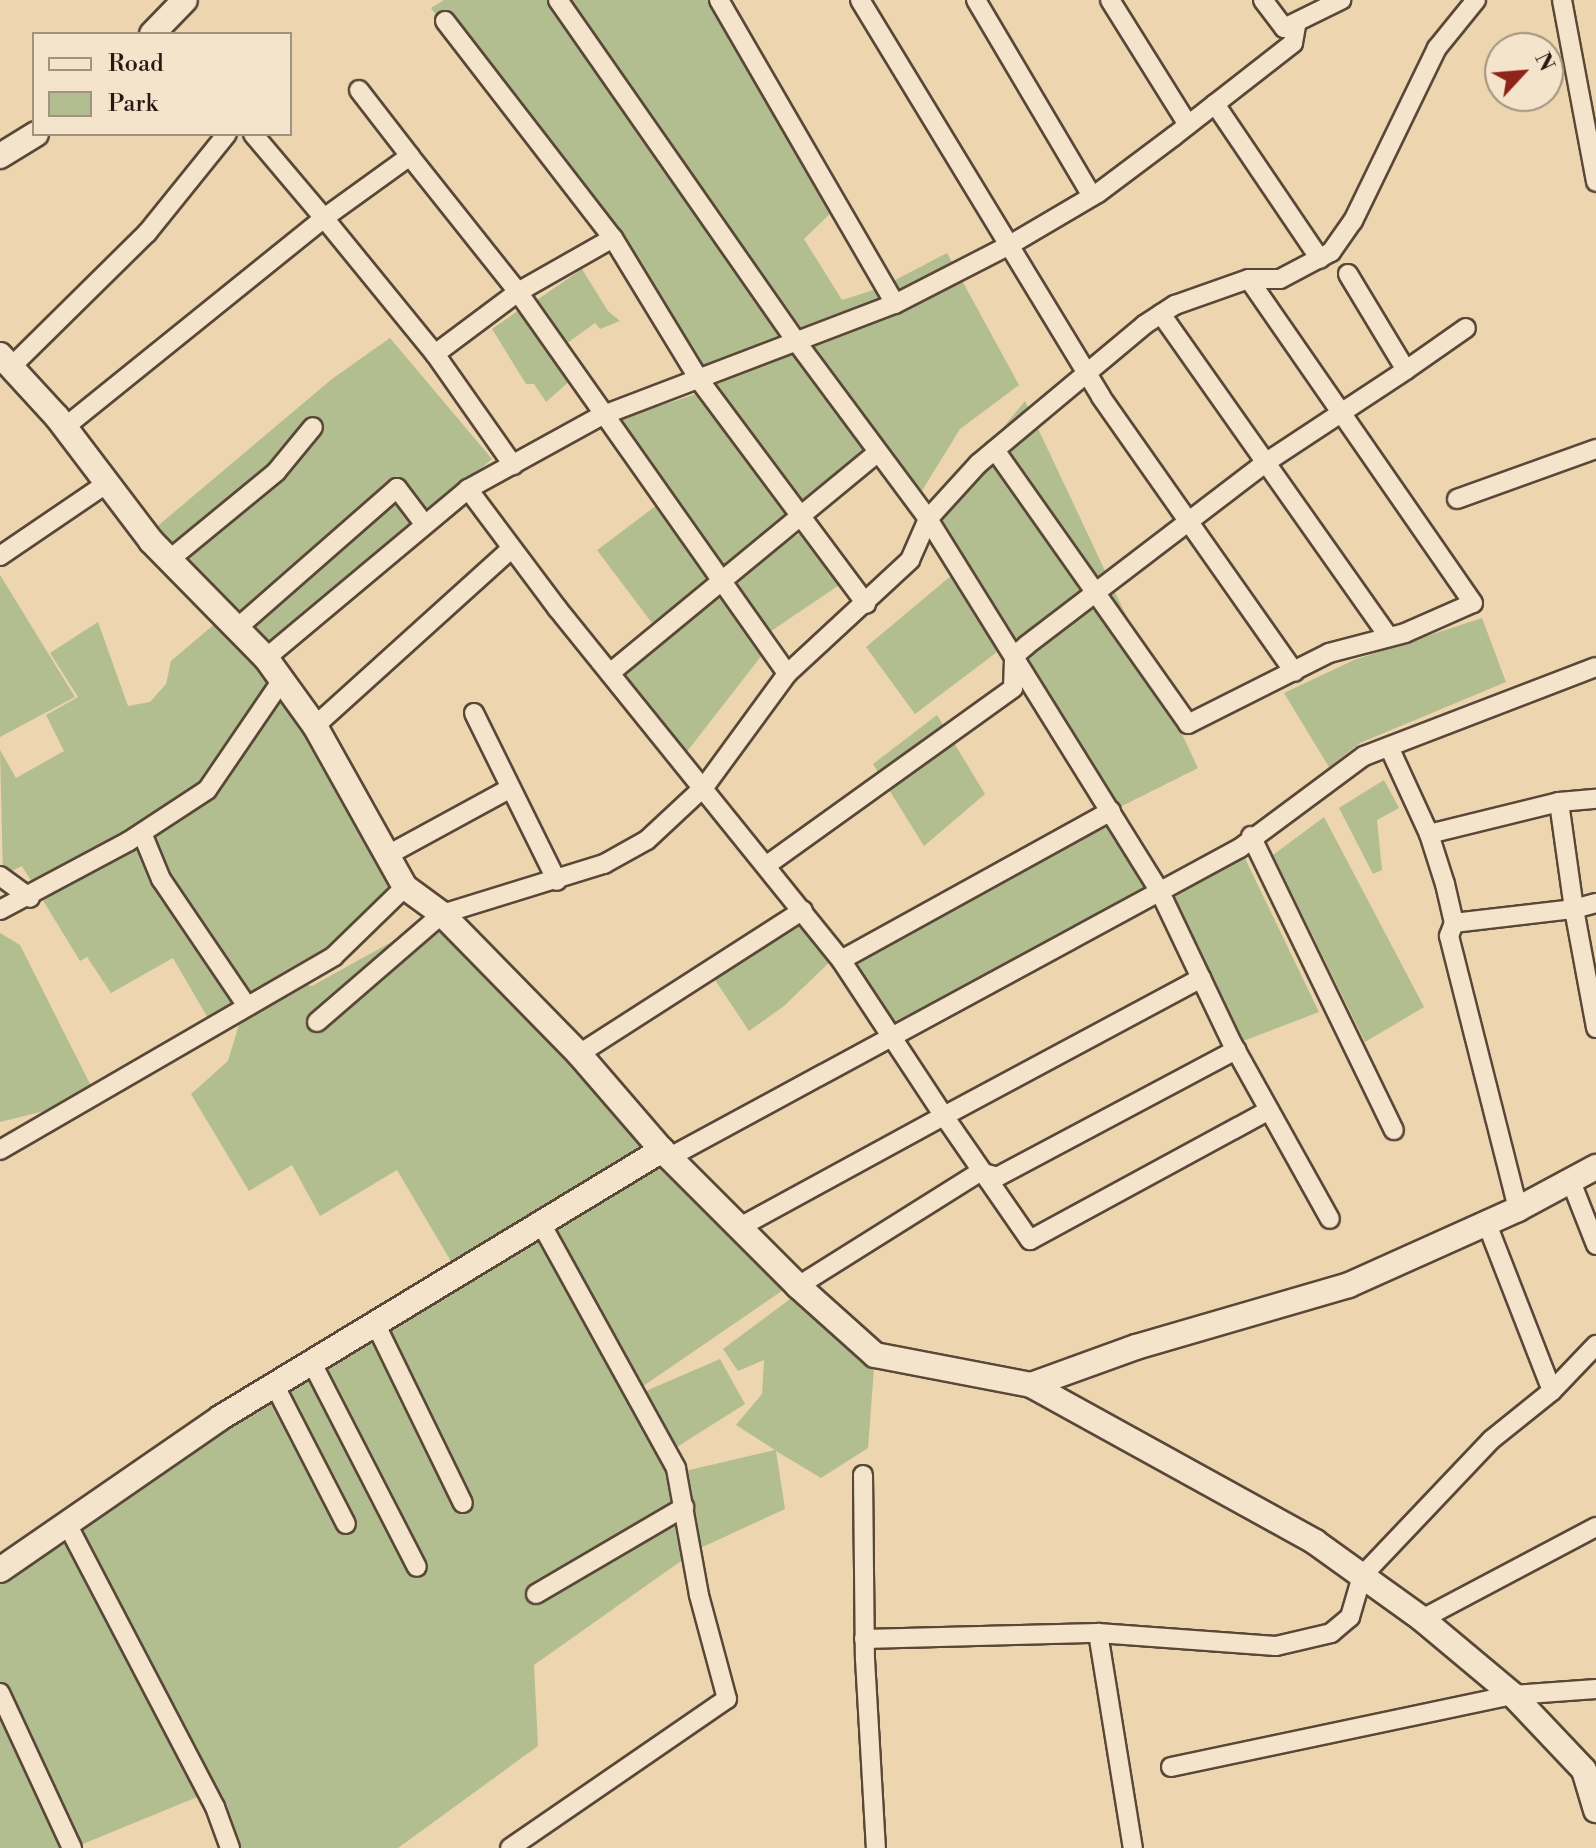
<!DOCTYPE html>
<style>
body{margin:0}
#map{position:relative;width:1596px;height:1848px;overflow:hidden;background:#ecd5af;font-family:"Libre Bodoni",serif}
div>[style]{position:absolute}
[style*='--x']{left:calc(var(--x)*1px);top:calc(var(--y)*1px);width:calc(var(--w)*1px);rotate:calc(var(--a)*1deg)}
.green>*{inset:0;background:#b2be8f;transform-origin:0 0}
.roads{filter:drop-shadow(2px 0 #594738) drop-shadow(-2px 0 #594738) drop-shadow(0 2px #594738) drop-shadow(0 -2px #594738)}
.minor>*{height:18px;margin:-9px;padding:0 9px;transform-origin:9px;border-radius:9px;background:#f3e4cb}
.tertiary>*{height:24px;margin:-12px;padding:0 12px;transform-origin:12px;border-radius:12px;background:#f3e4cb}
span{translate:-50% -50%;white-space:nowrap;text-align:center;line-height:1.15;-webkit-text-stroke:7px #f3e4cb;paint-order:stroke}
.legend{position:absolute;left:32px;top:32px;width:260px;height:104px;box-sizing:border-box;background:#f3e4cb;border:2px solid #a29281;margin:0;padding:10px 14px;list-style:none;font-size:24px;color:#281811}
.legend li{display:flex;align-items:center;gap:16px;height:40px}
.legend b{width:40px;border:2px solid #a29281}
.north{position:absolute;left:1484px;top:32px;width:80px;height:80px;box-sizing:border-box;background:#f3e4cb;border:2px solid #a29281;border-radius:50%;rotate:64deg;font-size:22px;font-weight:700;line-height:32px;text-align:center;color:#281811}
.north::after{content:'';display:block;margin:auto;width:28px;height:36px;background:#8f2418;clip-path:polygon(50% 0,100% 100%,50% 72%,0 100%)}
</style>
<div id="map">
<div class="green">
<div style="clip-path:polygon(444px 0,719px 0,838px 206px,804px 239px,842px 300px,880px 288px,947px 253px,1019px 385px,960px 429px,915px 502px,877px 453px,725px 571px,617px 420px,702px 392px,692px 362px,431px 8px)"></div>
<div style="clip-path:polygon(582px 269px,608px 311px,620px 321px,600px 329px,595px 323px,566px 344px,537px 300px)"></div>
<div style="clip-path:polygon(522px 308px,571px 380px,546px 402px,534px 384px,526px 384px,492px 329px)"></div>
<div style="clip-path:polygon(390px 338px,492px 459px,266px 658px,153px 530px,332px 379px)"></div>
<div style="clip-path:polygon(1025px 401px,1198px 768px,1112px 811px,1159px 890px,1240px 848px,1319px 1012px,1233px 1045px,1159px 890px,894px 1037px,837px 955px,784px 1006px,749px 1031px,709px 971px,803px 910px,837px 954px,1111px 811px,1001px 649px,915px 714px,866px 647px,958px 570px,928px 519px)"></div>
<div style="left:657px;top:505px;width:91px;height:75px;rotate:53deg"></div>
<div style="left:806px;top:529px;width:65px;height:89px;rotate:56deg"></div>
<div style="clip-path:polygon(0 575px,75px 697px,0 737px)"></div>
<div style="clip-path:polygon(723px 595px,762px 655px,682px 758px,610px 673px)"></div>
<div style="clip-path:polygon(224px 616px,254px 648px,405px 887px,291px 981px,312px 986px,442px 914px,789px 1286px,633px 1393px,664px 1452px,688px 1556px,534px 1665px,538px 1746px,398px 1848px,228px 1848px,207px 1793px,73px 1848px,0 1848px,0 1572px,276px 1389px,578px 1204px,452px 1263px,397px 1170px,320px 1216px,292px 1165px,249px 1191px,191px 1094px,228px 1061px,244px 1008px,212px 1025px,173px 958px,111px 993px,87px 957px,80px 961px,22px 866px,3px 875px,0 750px,16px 778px,64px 751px,46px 715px,78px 697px,50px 653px,98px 622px,128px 706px,150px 702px,166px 684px,171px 661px)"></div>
<div style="clip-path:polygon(1482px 618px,1506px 682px,1360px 743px,1329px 767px,1284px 693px,1354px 660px)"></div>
<div style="clip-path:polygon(937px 715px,985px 794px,924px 846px,873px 764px)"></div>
<div style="clip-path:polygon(1384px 780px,1399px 808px,1377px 820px,1382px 870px,1373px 874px,1339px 808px)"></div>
<div style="clip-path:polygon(1324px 817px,1424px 1007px,1365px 1042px,1273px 855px)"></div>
<div style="clip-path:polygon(0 933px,20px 945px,97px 1098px,0 1122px)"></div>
<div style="clip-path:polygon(798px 1293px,875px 1355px,868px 1448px,821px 1478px,776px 1451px,785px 1509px,698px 1549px,681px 1472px,775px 1450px,736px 1425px,762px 1394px,764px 1360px,738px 1371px,723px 1349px)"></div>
<div style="clip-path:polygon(720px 1359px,745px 1404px,669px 1452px,637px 1395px)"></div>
</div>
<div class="roads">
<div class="minor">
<div style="--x:558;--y:0;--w:416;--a:55.1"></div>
<div style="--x:796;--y:341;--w:222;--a:53.4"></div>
<div style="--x:928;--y:519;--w:437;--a:58.1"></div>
<div style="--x:1159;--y:890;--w:172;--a:64.5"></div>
<div style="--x:1233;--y:1045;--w:199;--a:60.9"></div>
<div style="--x:719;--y:0;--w:351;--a:59.9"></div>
<div style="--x:860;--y:0;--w:464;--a:58.7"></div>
<div style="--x:1101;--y:397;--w:336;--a:54.9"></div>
<div style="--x:976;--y:0;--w:228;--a:59.4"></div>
<div style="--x:1110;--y:0;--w:147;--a:58"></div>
<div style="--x:1263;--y:0;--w:35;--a:53"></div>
<div style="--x:1284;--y:28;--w:64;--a:-26.2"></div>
<div style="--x:1562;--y:0;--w:185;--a:79.4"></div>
<div style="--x:445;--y:21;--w:274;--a:52.3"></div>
<div style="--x:613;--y:238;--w:167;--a:58.7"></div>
<div style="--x:700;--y:381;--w:278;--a:53.3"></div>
<div style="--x:359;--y:90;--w:83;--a:52.3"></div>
<div style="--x:1215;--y:104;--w:187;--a:55.9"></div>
<div style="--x:613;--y:238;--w:109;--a:150.4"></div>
<div style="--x:518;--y:292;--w:467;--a:54.8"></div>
<div style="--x:1348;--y:274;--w:112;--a:58.9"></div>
<div style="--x:1406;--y:370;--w:73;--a:-35"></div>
<div style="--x:1161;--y:314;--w:395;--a:54.8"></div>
<div style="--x:435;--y:354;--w:104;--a:-36.8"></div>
<div style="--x:518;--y:292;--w:174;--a:-128.5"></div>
<div style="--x:410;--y:156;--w:106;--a:144.2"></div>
<div style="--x:324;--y:218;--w:176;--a:50.8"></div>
<div style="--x:435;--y:354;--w:136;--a:54.9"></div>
<div style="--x:12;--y:366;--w:190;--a:-44.6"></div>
<div style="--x:147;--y:233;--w:127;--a:-51.1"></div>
<div style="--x:65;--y:427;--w:333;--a:-38.9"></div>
<div style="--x:324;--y:218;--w:110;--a:-130.2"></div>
<div style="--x:995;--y:450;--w:335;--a:54.8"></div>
<div style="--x:1188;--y:724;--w:158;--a:-26.7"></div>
<div style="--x:1329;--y:653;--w:79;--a:-14.7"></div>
<div style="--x:1405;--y:633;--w:74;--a:-23.8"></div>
<div style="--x:1473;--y:603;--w:394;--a:-124.7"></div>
<div style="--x:468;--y:489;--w:149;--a:53.2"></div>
<div style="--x:557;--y:608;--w:452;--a:51.1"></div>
<div style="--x:1457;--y:499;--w:148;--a:-19.8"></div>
<div style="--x:0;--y:556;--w:128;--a:-34.2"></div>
<div style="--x:169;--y:560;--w:139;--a:-39.4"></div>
<div style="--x:276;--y:472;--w:58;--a:-50.6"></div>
<div style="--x:236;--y:629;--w:214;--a:-41.2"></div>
<div style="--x:397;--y:488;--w:46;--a:52.9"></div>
<div style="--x:266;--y:658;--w:263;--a:-39.9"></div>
<div style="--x:468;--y:489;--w:152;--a:-28.8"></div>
<div style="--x:601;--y:416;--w:315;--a:-20.9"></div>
<div style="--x:895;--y:304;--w:127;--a:-27.2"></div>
<div style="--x:1008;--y:246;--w:104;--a:-30.5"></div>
<div style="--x:1098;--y:193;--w:95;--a:-36.9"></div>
<div style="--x:1174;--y:136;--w:151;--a:-38"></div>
<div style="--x:1293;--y:43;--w:17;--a:-80"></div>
<div style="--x:610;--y:673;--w:346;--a:-39.5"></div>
<div style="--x:474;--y:713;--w:187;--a:63.7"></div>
<div style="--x:315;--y:726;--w:264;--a:-42.1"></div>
<div style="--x:1389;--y:747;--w:96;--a:65.3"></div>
<div style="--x:1429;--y:834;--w:52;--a:72.3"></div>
<div style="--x:1445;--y:884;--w:40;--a:77"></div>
<div style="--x:1454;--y:923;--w:14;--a:111"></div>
<div style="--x:1449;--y:936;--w:282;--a:75.8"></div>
<div style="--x:1111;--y:811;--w:308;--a:151.1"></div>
<div style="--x:841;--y:960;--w:187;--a:56.6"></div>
<div style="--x:944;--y:1116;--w:292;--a:-28.2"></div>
<div style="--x:142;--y:833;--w:50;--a:67.6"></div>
<div style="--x:161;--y:879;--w:150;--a:55.9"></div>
<div style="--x:1429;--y:834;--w:134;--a:-13.8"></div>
<div style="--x:1559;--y:802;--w:37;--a:-5"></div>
<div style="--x:1251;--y:836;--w:327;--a:64.1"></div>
<div style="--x:386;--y:856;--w:140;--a:-28.6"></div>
<div style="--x:767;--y:865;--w:303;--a:-35.7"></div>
<div style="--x:1013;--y:688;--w:32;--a:-88"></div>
<div style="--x:1014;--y:656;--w:17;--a:-40"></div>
<div style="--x:1027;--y:645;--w:303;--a:-37.4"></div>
<div style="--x:1268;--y:461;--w:165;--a:-33.4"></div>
<div style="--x:0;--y:876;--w:37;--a:36"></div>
<div style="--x:1596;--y:903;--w:23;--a:165"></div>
<div style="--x:1574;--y:909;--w:121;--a:79.5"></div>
<div style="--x:0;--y:910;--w:146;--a:-28.1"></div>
<div style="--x:129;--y:841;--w:93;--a:-33.2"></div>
<div style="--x:207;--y:790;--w:133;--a:-55.7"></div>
<div style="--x:1454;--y:923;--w:121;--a:-6.7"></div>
<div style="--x:1574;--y:909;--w:108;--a:-98"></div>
<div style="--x:317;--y:1022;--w:165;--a:-40.8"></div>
<div style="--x:442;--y:914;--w:170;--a:-17.2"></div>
<div style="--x:604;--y:864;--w:49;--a:-29.2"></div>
<div style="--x:647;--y:840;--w:79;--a:-43"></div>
<div style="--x:705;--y:786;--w:139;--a:-53.8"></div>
<div style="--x:787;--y:674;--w:168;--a:-42.8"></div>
<div style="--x:910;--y:560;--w:45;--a:-66.3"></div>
<div style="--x:928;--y:519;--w:74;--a:-47.7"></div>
<div style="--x:978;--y:464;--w:217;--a:-39.9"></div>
<div style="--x:1144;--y:325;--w:37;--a:-33"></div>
<div style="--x:1175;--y:305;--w:78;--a:-19.4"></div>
<div style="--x:1249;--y:279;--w:31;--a:0"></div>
<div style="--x:1280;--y:279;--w:58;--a:-27.9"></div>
<div style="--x:1331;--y:252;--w:38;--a:-55"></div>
<div style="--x:1353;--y:221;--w:192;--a:-64.1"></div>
<div style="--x:1437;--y:48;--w:62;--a:-50.9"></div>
<div style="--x:579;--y:1054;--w:266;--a:-32.7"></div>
<div style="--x:0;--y:1150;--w:386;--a:-30.1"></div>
<div style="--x:334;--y:956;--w:99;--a:-44.2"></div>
<div style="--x:670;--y:1157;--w:648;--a:-28.46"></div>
<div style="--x:1240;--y:848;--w:154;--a:-36.6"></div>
<div style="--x:1364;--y:756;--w:248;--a:-21"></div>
<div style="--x:1570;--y:1179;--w:71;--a:68.5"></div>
<div style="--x:1487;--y:1224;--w:179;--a:68.7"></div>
<div style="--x:740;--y:1227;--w:232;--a:-28.6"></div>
<div style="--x:944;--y:1116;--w:151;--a:55.3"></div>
<div style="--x:1030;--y:1240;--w:272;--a:-28.5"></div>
<div style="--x:798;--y:1286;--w:215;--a:-32.1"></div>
<div style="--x:980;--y:1172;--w:18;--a:16"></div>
<div style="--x:997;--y:1177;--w:271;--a:-28"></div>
<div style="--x:376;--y:1325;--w:198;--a:64"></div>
<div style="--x:312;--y:1363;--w:229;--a:62.8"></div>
<div style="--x:275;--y:1386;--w:155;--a:62.8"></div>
<div style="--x:863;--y:1475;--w:184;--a:89.4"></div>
<div style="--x:865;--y:1659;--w:189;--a:86.7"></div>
<div style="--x:66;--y:1522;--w:322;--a:62.4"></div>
<div style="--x:215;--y:1807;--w:44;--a:69.9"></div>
<div style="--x:536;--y:1594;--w:172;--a:-30.4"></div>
<div style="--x:1422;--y:1619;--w:197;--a:-27.9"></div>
<div style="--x:1098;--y:1633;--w:218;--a:80.8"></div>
<div style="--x:864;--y:1639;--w:234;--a:-1.5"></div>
<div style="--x:1098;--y:1633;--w:178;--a:4.2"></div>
<div style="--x:1276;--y:1646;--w:57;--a:-13.3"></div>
<div style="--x:1331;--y:1633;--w:25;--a:-40"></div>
<div style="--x:1350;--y:1617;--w:43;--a:-73.7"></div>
<div style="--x:1362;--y:1576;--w:187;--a:-46.5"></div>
<div style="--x:1491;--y:1440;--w:78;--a:-38.8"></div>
<div style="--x:1552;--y:1391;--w:64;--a:-46.3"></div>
<div style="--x:0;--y:1693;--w:171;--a:65.1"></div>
<div style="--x:1171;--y:1767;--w:349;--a:-11.9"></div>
<div style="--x:1513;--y:1695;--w:83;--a:-4.1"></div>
<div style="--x:510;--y:1848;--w:263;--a:-34.5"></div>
<div style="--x:727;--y:1699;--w:108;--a:-105.1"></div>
<div style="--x:699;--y:1595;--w:129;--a:-100.3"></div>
<div style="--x:676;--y:1468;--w:275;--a:-118.9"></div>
</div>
<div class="tertiary">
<div style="--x:152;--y:34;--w:47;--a:-45.9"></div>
<div style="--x:0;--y:156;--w:42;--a:-31.4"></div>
<div style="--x:0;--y:355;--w:84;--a:47.4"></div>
<div style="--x:57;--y:417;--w:156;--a:52.8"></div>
<div style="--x:151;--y:541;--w:164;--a:45.5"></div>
<div style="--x:266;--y:658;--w:84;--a:54.2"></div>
<div style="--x:315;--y:726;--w:184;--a:60.8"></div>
<div style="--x:405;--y:887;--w:46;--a:36.1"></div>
<div style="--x:442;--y:914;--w:196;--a:45.6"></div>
<div style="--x:579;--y:1054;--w:127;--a:49.2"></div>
<div style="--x:662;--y:1150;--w:192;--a:45"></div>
<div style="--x:798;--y:1286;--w:103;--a:41.9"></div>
<div style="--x:875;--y:1355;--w:159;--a:10.9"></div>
<div style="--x:1031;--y:1385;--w:325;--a:28.9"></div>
<div style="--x:1315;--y:1542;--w:132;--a:35.7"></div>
<div style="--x:1422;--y:1619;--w:119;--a:39.9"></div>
<div style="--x:1513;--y:1695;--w:103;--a:46.6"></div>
<div style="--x:1584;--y:1770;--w:42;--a:73.3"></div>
<div style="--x:1031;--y:1385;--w:112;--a:-19.9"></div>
<div style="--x:1136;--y:1347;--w:222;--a:-16.2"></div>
<div style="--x:1349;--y:1285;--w:185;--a:-24.2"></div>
<div style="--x:1518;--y:1209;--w:89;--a:-28.3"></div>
<div style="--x:0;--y:1570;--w:267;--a:-34.6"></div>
<div style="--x:220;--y:1418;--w:517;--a:-31.23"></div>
</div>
</div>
<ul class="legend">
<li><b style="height:10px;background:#f3e4cb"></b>Road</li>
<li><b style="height:22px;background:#b2be8f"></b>Park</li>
</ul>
<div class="north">N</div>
</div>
